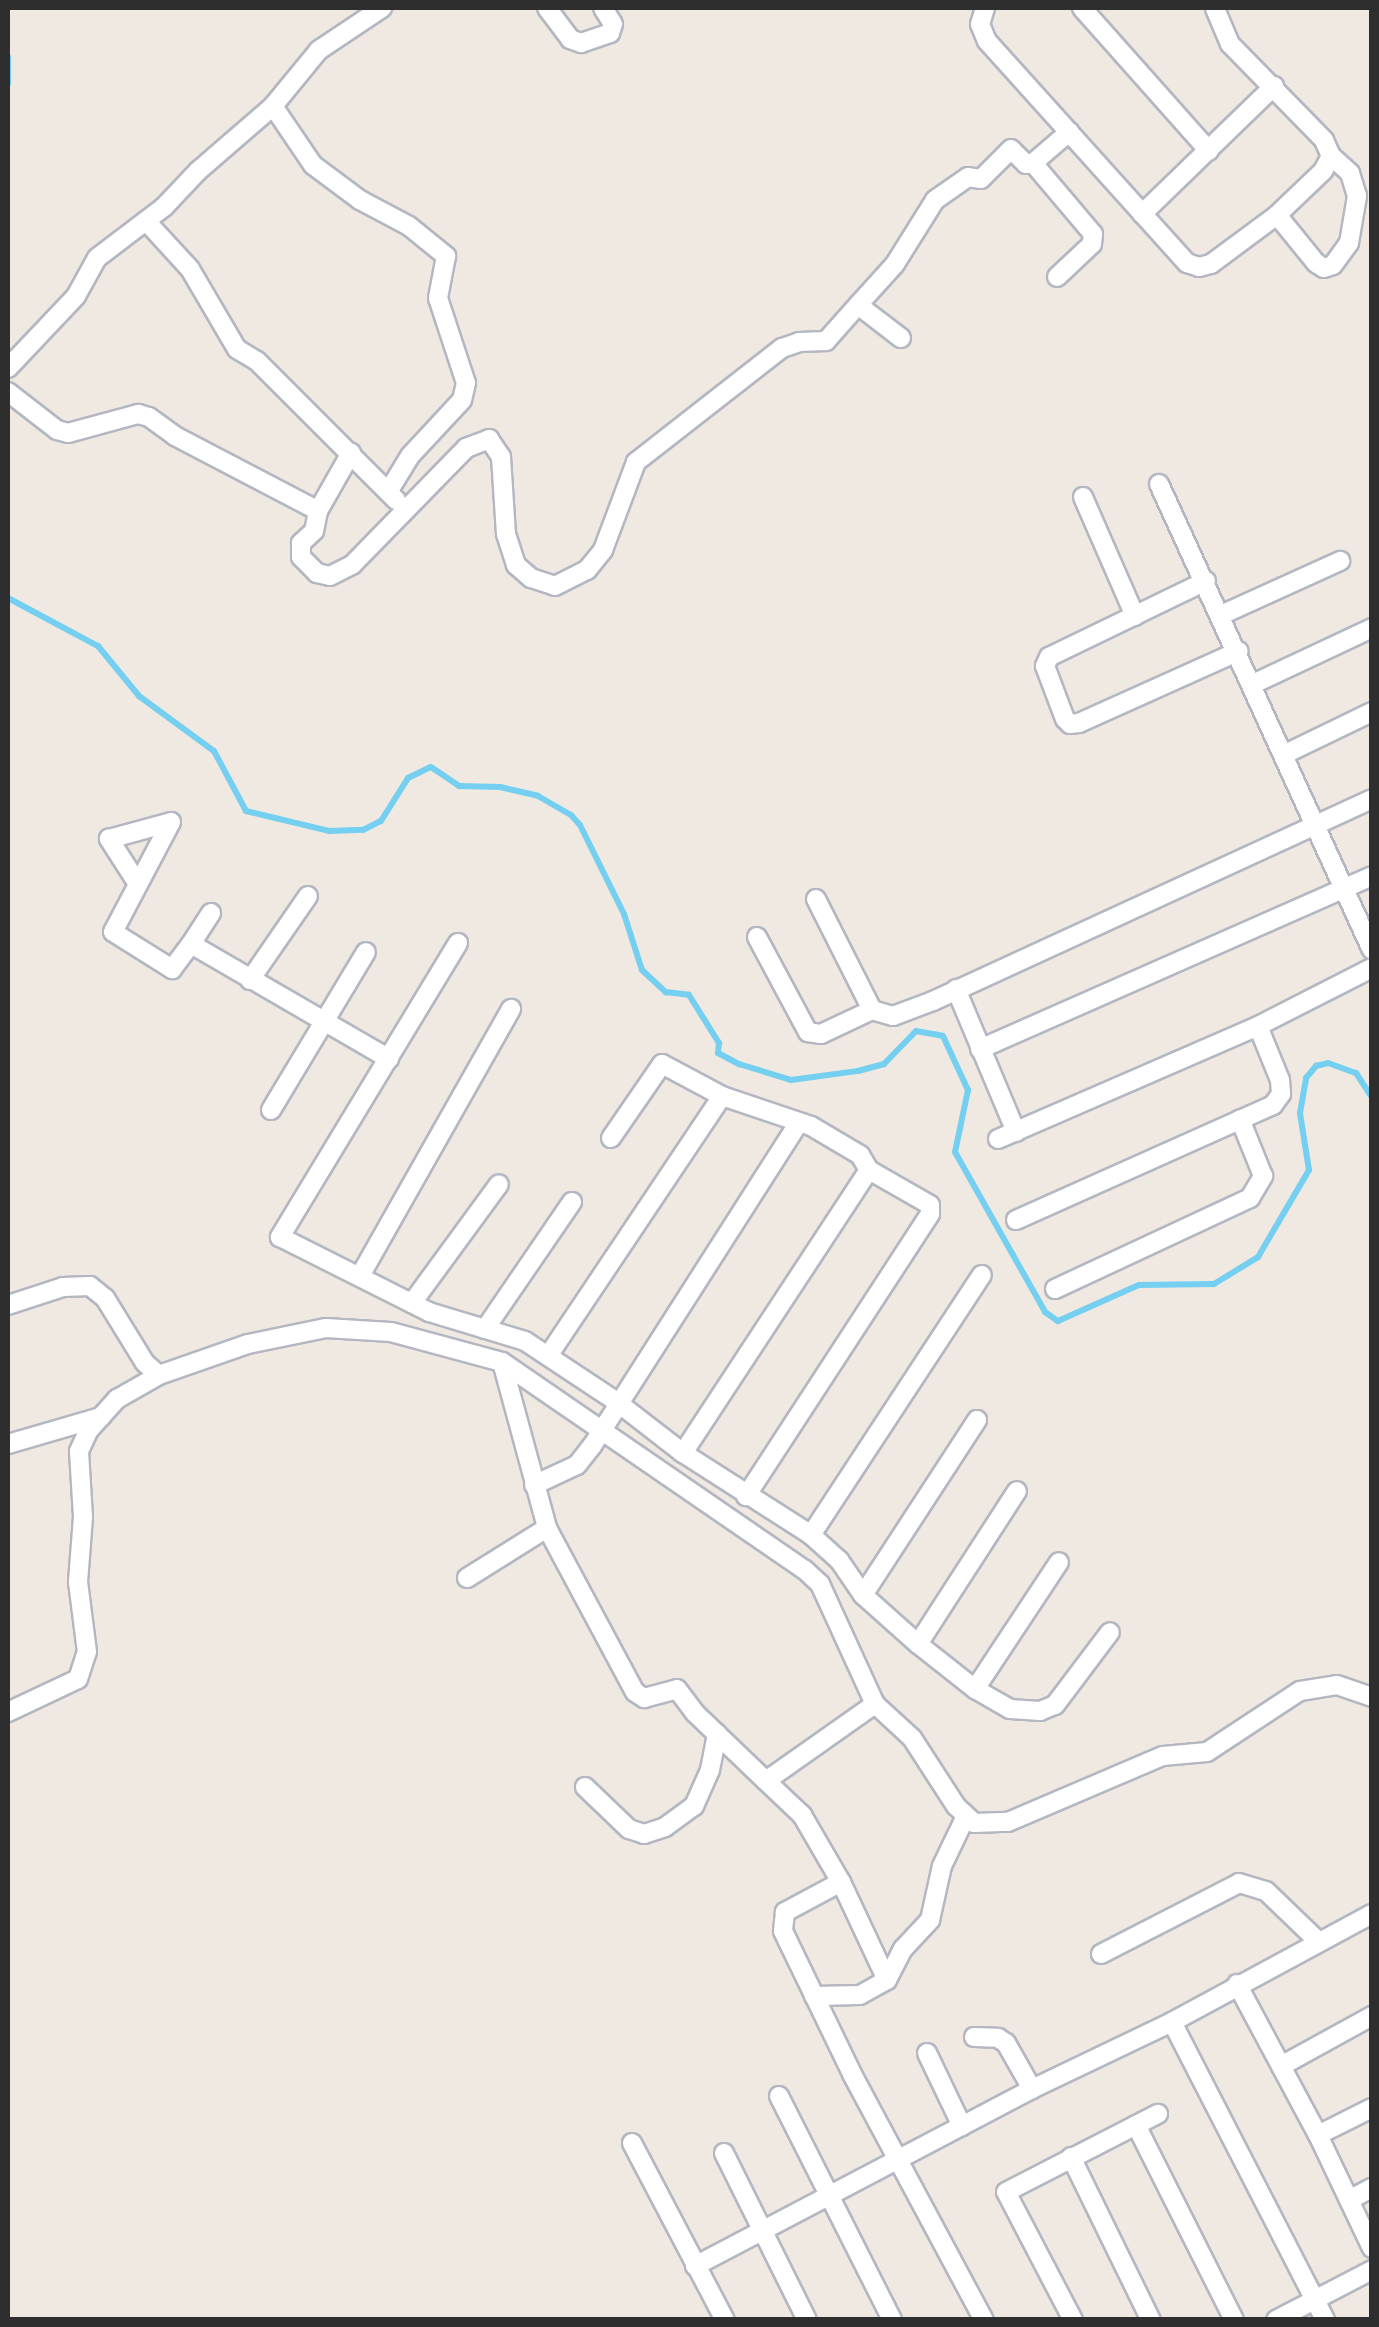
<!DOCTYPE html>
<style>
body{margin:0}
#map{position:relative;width:1379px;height:2327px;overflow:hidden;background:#efe9e1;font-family:"Golos Text",sans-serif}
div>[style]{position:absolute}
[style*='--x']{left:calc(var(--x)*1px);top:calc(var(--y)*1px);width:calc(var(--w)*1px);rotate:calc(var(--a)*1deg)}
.stream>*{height:6px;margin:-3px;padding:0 3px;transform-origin:3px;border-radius:3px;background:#75cff0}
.roads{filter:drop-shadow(2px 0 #b4b7c1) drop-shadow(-2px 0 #b4b7c1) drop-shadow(0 2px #b4b7c1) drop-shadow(0 -2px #b4b7c1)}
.minor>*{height:18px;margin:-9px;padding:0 9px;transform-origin:9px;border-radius:9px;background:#fff}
span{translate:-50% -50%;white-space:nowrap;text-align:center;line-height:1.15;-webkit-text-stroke:8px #fff;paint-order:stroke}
.frame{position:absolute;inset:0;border:10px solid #2e2e2e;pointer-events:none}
</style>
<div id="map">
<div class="stream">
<div style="--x:8;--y:57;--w:27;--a:90"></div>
<div style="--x:8;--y:598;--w:102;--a:28.1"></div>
<div style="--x:98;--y:646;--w:65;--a:50.6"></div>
<div style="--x:139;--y:696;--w:93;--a:36.3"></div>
<div style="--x:214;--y:751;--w:68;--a:61.9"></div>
<div style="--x:246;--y:811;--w:85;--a:13.5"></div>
<div style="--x:329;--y:831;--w:34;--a:-2"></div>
<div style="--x:363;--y:830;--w:20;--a:-27"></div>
<div style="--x:381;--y:821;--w:51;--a:-57.9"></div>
<div style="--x:408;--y:778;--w:25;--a:-26"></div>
<div style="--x:431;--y:767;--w:34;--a:34"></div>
<div style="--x:459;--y:786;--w:41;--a:1.4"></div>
<div style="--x:500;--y:787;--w:39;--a:13"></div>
<div style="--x:538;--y:796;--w:38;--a:30"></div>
<div style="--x:571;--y:815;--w:13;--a:48"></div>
<div style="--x:580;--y:825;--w:99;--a:63.7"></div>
<div style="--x:624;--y:914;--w:59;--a:72.2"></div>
<div style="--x:642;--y:970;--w:33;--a:43"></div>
<div style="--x:666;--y:992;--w:23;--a:7"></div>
<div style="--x:689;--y:995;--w:57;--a:58"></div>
<div style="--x:719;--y:1043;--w:10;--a:96"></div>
<div style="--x:718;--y:1053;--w:24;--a:28"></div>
<div style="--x:739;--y:1064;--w:54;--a:17.1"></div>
<div style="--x:791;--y:1080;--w:68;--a:-7.7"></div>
<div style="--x:858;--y:1071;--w:27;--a:-15"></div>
<div style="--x:884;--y:1064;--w:46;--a:-45.9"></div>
<div style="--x:916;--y:1031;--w:27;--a:10"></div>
<div style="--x:943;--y:1036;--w:60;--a:65.2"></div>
<div style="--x:968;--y:1090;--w:63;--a:101.8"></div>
<div style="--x:955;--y:1152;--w:184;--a:60.6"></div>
<div style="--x:1045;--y:1312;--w:16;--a:35"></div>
<div style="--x:1058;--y:1321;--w:89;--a:-24"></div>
<div style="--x:1139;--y:1285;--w:75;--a:-0.8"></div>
<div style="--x:1214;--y:1284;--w:52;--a:-31.5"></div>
<div style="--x:1258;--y:1257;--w:101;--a:-59.6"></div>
<div style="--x:1309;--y:1170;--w:58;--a:-99"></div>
<div style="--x:1300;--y:1113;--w:36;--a:-80"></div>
<div style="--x:1306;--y:1078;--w:16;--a:-50"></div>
<div style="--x:1316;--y:1066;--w:12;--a:-14"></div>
<div style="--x:1328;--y:1063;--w:30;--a:20"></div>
<div style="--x:1356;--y:1073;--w:30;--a:57"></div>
</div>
<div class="roads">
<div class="minor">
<div style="--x:547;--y:8;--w:39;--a:53"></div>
<div style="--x:570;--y:39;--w:12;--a:20"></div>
<div style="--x:581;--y:43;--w:31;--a:-19"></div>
<div style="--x:610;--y:33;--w:9;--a:-72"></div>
<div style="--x:613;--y:24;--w:19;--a:-122"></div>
<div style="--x:985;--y:8;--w:17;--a:107"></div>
<div style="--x:980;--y:24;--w:18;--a:68"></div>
<div style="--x:987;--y:41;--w:299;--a:48"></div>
<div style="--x:1187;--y:263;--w:13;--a:18"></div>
<div style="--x:1199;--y:267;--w:12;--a:-14"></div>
<div style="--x:1211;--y:264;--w:82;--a:-36.6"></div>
<div style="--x:1277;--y:215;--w:64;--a:-43.7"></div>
<div style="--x:1323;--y:171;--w:17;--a:-62"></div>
<div style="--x:1331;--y:156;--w:17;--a:-114"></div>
<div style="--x:1324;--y:140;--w:134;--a:-134.4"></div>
<div style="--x:1230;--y:44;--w:39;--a:-113"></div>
<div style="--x:1082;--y:8;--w:191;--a:48.4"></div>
<div style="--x:273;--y:106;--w:71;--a:55.9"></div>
<div style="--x:313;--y:165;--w:59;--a:36.7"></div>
<div style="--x:360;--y:200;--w:55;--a:28"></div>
<div style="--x:409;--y:226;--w:48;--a:39"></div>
<div style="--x:446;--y:256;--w:43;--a:100.8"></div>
<div style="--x:438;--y:298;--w:89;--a:71.8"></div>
<div style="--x:466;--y:383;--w:17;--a:103"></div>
<div style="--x:462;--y:400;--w:76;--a:132.9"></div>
<div style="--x:410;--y:456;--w:42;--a:121.4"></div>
<div style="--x:1033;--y:163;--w:93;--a:49.8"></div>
<div style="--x:1093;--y:234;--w:10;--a:96"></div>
<div style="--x:1092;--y:244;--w:48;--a:136.7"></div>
<div style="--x:1142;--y:214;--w:184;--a:-44.1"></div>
<div style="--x:1277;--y:215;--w:62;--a:50.9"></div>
<div style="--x:1316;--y:263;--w:9;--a:32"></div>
<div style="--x:1324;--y:268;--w:9;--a:-18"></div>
<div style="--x:1333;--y:265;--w:27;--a:-54"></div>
<div style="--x:1349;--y:243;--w:48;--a:-80.3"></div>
<div style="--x:1357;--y:196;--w:24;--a:-107"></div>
<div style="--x:1350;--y:173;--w:25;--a:-138"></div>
<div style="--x:146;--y:221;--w:65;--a:47.5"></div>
<div style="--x:190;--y:269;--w:93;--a:59.6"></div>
<div style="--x:237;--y:349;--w:23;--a:31"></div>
<div style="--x:257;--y:361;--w:197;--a:45"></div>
<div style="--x:901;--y:338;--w:54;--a:-142.5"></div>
<div style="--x:858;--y:305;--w:55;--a:-47.9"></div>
<div style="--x:895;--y:264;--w:75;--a:-58"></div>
<div style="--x:935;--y:200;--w:40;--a:-34.9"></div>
<div style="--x:968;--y:177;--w:13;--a:9"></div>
<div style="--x:981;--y:179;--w:42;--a:-45"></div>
<div style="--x:1011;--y:149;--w:21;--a:45"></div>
<div style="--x:1026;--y:164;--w:7;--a:-8"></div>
<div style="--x:1033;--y:163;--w:48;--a:-40.7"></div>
<div style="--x:8;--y:368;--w:99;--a:-46.6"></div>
<div style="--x:76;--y:296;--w:43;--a:-61.1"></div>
<div style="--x:97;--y:258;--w:84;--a:-37.3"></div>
<div style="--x:164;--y:207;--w:50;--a:-46.6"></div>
<div style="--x:198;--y:171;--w:99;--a:-40.9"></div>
<div style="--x:273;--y:106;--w:72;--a:-50.6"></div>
<div style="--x:319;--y:50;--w:76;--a:-33.7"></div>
<div style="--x:8;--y:392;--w:62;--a:37.8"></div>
<div style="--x:57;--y:430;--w:11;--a:15"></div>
<div style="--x:68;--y:433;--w:73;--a:-15.2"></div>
<div style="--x:138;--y:414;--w:11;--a:15"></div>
<div style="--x:149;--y:417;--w:32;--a:36"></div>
<div style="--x:175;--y:436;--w:156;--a:27.6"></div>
<div style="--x:313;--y:508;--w:6;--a:31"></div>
<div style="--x:318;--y:511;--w:20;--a:101"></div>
<div style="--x:314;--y:531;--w:18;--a:137"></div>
<div style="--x:301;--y:543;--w:14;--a:90"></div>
<div style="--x:301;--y:557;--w:23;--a:45"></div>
<div style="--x:317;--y:573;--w:13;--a:13"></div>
<div style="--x:330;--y:576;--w:25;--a:-27"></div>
<div style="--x:352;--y:565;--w:163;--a:-45.7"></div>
<div style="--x:466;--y:448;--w:25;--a:-21"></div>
<div style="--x:489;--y:439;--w:22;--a:56"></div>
<div style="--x:501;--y:457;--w:77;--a:86.3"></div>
<div style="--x:506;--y:534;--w:33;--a:72"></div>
<div style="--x:516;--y:565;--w:20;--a:41"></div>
<div style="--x:531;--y:578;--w:25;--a:18"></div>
<div style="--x:555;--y:586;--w:36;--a:-27"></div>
<div style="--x:587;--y:570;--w:26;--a:-51"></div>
<div style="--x:603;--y:550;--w:94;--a:-69.4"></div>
<div style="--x:636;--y:462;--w:185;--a:-38"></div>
<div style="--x:782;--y:348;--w:18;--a:-19"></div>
<div style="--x:799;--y:342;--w:27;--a:-2"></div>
<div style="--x:826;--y:341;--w:48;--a:-48.4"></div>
<div style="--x:1159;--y:484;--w:512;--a:65.44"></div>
<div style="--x:1083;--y:497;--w:130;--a:66.4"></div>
<div style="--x:318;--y:511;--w:67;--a:-60.4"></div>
<div style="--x:1206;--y:581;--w:174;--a:154.2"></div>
<div style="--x:1049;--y:657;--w:10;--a:114"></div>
<div style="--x:1045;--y:666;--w:57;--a:69.3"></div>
<div style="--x:1065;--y:719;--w:7;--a:45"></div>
<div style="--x:1070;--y:724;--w:9;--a:-6"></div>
<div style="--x:1079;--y:723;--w:175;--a:-24.2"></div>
<div style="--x:1221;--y:615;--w:131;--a:-24.4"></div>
<div style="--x:1253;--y:684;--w:132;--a:-25.2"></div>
<div style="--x:1283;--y:755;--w:99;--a:-25.8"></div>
<div style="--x:171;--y:822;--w:124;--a:117.8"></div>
<div style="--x:113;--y:932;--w:70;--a:32.1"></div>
<div style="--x:172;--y:969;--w:31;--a:-53"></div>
<div style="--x:138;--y:884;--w:54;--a:-122.8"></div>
<div style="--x:109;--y:839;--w:64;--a:-15.3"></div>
<div style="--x:816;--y:899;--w:124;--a:63.2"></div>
<div style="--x:211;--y:913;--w:37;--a:123"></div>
<div style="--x:191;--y:944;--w:229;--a:30.1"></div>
<div style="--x:757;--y:937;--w:108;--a:61.8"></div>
<div style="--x:808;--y:1032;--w:13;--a:9"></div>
<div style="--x:821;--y:1034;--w:56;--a:-25.2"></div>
<div style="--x:872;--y:1010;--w:22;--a:16"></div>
<div style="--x:893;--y:1016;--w:43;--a:-20.6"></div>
<div style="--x:933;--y:1001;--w:483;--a:-24.7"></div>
<div style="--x:458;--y:943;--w:344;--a:121.2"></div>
<div style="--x:280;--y:1237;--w:167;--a:26.7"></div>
<div style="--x:429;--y:1312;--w:100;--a:16.8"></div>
<div style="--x:525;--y:1341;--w:110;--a:33.5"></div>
<div style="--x:617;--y:1402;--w:83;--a:37.7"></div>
<div style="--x:683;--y:1453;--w:152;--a:32.6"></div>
<div style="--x:811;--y:1535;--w:38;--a:42"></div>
<div style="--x:839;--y:1560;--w:42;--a:55.6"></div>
<div style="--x:863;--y:1595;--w:74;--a:41.7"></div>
<div style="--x:918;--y:1644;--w:73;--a:38.3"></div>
<div style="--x:975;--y:1689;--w:40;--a:29.7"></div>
<div style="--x:1010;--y:1709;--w:30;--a:4"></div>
<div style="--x:1040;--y:1711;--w:16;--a:-22"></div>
<div style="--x:1055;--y:1705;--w:91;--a:-53"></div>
<div style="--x:250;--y:980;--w:102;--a:-55.4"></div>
<div style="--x:956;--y:989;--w:155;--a:67.2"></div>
<div style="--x:980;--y:1049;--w:428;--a:-23.8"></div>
<div style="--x:271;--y:1110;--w:184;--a:-59"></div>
<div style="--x:611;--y:1138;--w:90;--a:-55.4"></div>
<div style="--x:662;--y:1064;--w:68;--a:28.1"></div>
<div style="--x:722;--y:1096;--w:94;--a:18.6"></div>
<div style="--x:811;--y:1126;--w:57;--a:30.6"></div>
<div style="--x:860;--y:1155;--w:17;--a:59"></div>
<div style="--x:998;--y:1139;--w:283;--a:-23.5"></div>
<div style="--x:1258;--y:1026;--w:128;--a:-27"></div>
<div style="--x:1016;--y:1220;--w:282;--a:-24.1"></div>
<div style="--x:1273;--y:1105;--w:14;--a:-54"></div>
<div style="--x:1281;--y:1094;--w:14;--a:-94"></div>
<div style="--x:1280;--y:1080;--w:58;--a:-112.2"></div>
<div style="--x:360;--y:1276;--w:307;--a:-60.5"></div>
<div style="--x:1055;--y:1289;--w:215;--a:-25"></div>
<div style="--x:1250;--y:1198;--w:26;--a:-59"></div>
<div style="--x:1263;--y:1176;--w:61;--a:-112"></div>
<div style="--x:412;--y:1303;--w:147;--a:-53.8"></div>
<div style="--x:8;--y:1305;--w:58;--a:-18.1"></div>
<div style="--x:63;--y:1287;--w:27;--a:-2"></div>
<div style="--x:90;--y:1286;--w:19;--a:39"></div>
<div style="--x:105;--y:1298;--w:76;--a:58.4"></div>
<div style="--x:145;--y:1363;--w:18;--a:41"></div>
<div style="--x:159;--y:1375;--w:94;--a:-19.2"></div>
<div style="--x:248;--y:1344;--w:80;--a:-11.6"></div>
<div style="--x:326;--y:1328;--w:65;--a:3.5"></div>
<div style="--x:391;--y:1332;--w:115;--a:15.1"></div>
<div style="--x:502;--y:1362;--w:368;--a:34.5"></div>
<div style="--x:805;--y:1570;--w:21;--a:43"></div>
<div style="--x:820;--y:1584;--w:132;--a:65.4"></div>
<div style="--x:875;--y:1704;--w:50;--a:42.6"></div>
<div style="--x:912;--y:1738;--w:81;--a:57.1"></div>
<div style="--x:956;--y:1806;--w:25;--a:43"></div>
<div style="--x:974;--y:1823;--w:34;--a:-2"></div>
<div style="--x:1008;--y:1822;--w:168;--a:-23.1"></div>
<div style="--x:1163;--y:1756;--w:44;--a:-5.2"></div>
<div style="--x:1207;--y:1752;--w:111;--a:-33.3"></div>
<div style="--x:1300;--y:1691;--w:37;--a:-9"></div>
<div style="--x:1337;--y:1685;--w:37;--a:19"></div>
<div style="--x:485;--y:1329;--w:154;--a:-55.6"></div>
<div style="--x:548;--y:1356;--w:313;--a:-56.2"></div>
<div style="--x:502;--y:1362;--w:172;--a:74.8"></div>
<div style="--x:547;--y:1528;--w:186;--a:61.8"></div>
<div style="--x:635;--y:1692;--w:11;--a:34"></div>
<div style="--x:644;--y:1698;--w:34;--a:-15"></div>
<div style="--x:677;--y:1689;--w:30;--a:53"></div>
<div style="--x:695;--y:1713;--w:98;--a:43.8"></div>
<div style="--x:8;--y:1444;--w:97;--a:-16.2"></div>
<div style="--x:683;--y:1453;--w:339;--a:-56.7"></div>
<div style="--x:869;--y:1170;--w:70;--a:29.8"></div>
<div style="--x:930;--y:1205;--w:9;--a:90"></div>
<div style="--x:930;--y:1214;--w:337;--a:123.1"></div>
<div style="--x:534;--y:1485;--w:47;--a:-24.9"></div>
<div style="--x:577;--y:1465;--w:24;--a:-52"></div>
<div style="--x:592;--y:1446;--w:382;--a:-57.4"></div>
<div style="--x:811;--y:1535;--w:311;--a:-56.7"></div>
<div style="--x:467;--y:1578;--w:94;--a:-32"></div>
<div style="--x:863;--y:1595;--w:209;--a:-56.9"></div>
<div style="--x:918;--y:1644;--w:182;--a:-57.1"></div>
<div style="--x:975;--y:1689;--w:152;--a:-56.5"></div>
<div style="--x:875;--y:1704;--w:133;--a:144.8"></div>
<div style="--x:766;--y:1781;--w:50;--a:43.4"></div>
<div style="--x:802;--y:1815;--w:78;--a:59.8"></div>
<div style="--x:841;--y:1882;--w:108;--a:64.9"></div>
<div style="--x:8;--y:1712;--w:77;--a:-25.2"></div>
<div style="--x:78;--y:1679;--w:28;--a:-72"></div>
<div style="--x:87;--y:1652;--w:71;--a:-97.3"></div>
<div style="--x:78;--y:1582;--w:65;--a:-85.6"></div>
<div style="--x:83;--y:1517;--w:66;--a:-93.5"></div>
<div style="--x:79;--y:1451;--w:23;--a:-65"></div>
<div style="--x:89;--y:1430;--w:42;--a:-47.9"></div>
<div style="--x:117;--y:1399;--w:48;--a:-29.7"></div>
<div style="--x:585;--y:1787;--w:61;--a:43.7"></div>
<div style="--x:629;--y:1829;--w:16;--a:18"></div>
<div style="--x:644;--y:1834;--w:22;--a:-18"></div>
<div style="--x:665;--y:1827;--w:36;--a:-36"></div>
<div style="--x:694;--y:1806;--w:39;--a:-66"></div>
<div style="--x:710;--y:1770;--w:37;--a:-79"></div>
<div style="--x:841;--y:1882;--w:64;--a:151.8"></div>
<div style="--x:785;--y:1912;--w:19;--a:96"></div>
<div style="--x:783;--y:1931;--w:159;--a:64.2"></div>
<div style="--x:852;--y:2074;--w:279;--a:61.8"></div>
<div style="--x:1101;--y:1954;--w:155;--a:-27.2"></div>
<div style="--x:1239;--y:1883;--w:28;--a:17"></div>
<div style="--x:1266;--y:1891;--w:72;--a:43.9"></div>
<div style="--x:1237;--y:1984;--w:171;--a:61.8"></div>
<div style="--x:1318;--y:2135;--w:125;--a:64.5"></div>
<div style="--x:814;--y:1996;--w:46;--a:-1.2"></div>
<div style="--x:860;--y:1995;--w:31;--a:-29"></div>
<div style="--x:887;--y:1980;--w:35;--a:-63"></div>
<div style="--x:903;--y:1949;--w:40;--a:-47"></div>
<div style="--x:930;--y:1920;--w:55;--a:-77.5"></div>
<div style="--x:942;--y:1866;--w:53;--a:-64.4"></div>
<div style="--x:1172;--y:2022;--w:335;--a:62.8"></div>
<div style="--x:974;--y:2037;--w:24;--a:2"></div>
<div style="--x:998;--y:2038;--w:9;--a:32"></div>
<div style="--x:1006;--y:2043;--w:53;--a:60.5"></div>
<div style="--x:927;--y:2053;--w:81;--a:64.4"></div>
<div style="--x:1281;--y:2066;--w:104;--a:-28.8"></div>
<div style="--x:779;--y:2096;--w:251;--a:63.2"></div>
<div style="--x:1136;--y:2125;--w:218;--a:63.3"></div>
<div style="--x:1318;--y:2135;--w:60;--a:-26.6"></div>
<div style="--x:632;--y:2143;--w:200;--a:62.3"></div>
<div style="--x:724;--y:2153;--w:186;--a:63.6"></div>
<div style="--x:1071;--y:2157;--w:182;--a:63.9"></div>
<div style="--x:1349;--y:2200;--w:26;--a:-28"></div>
<div style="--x:695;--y:2266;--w:381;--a:-27.7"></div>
<div style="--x:1032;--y:2089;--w:155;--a:-25.6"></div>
<div style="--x:1172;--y:2022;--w:227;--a:-28.4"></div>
<div style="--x:1073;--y:2320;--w:144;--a:-117.6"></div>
<div style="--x:1006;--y:2192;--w:171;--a:-27.2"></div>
<div style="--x:1276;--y:2320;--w:108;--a:-27.5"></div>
</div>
</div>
<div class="frame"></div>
</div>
